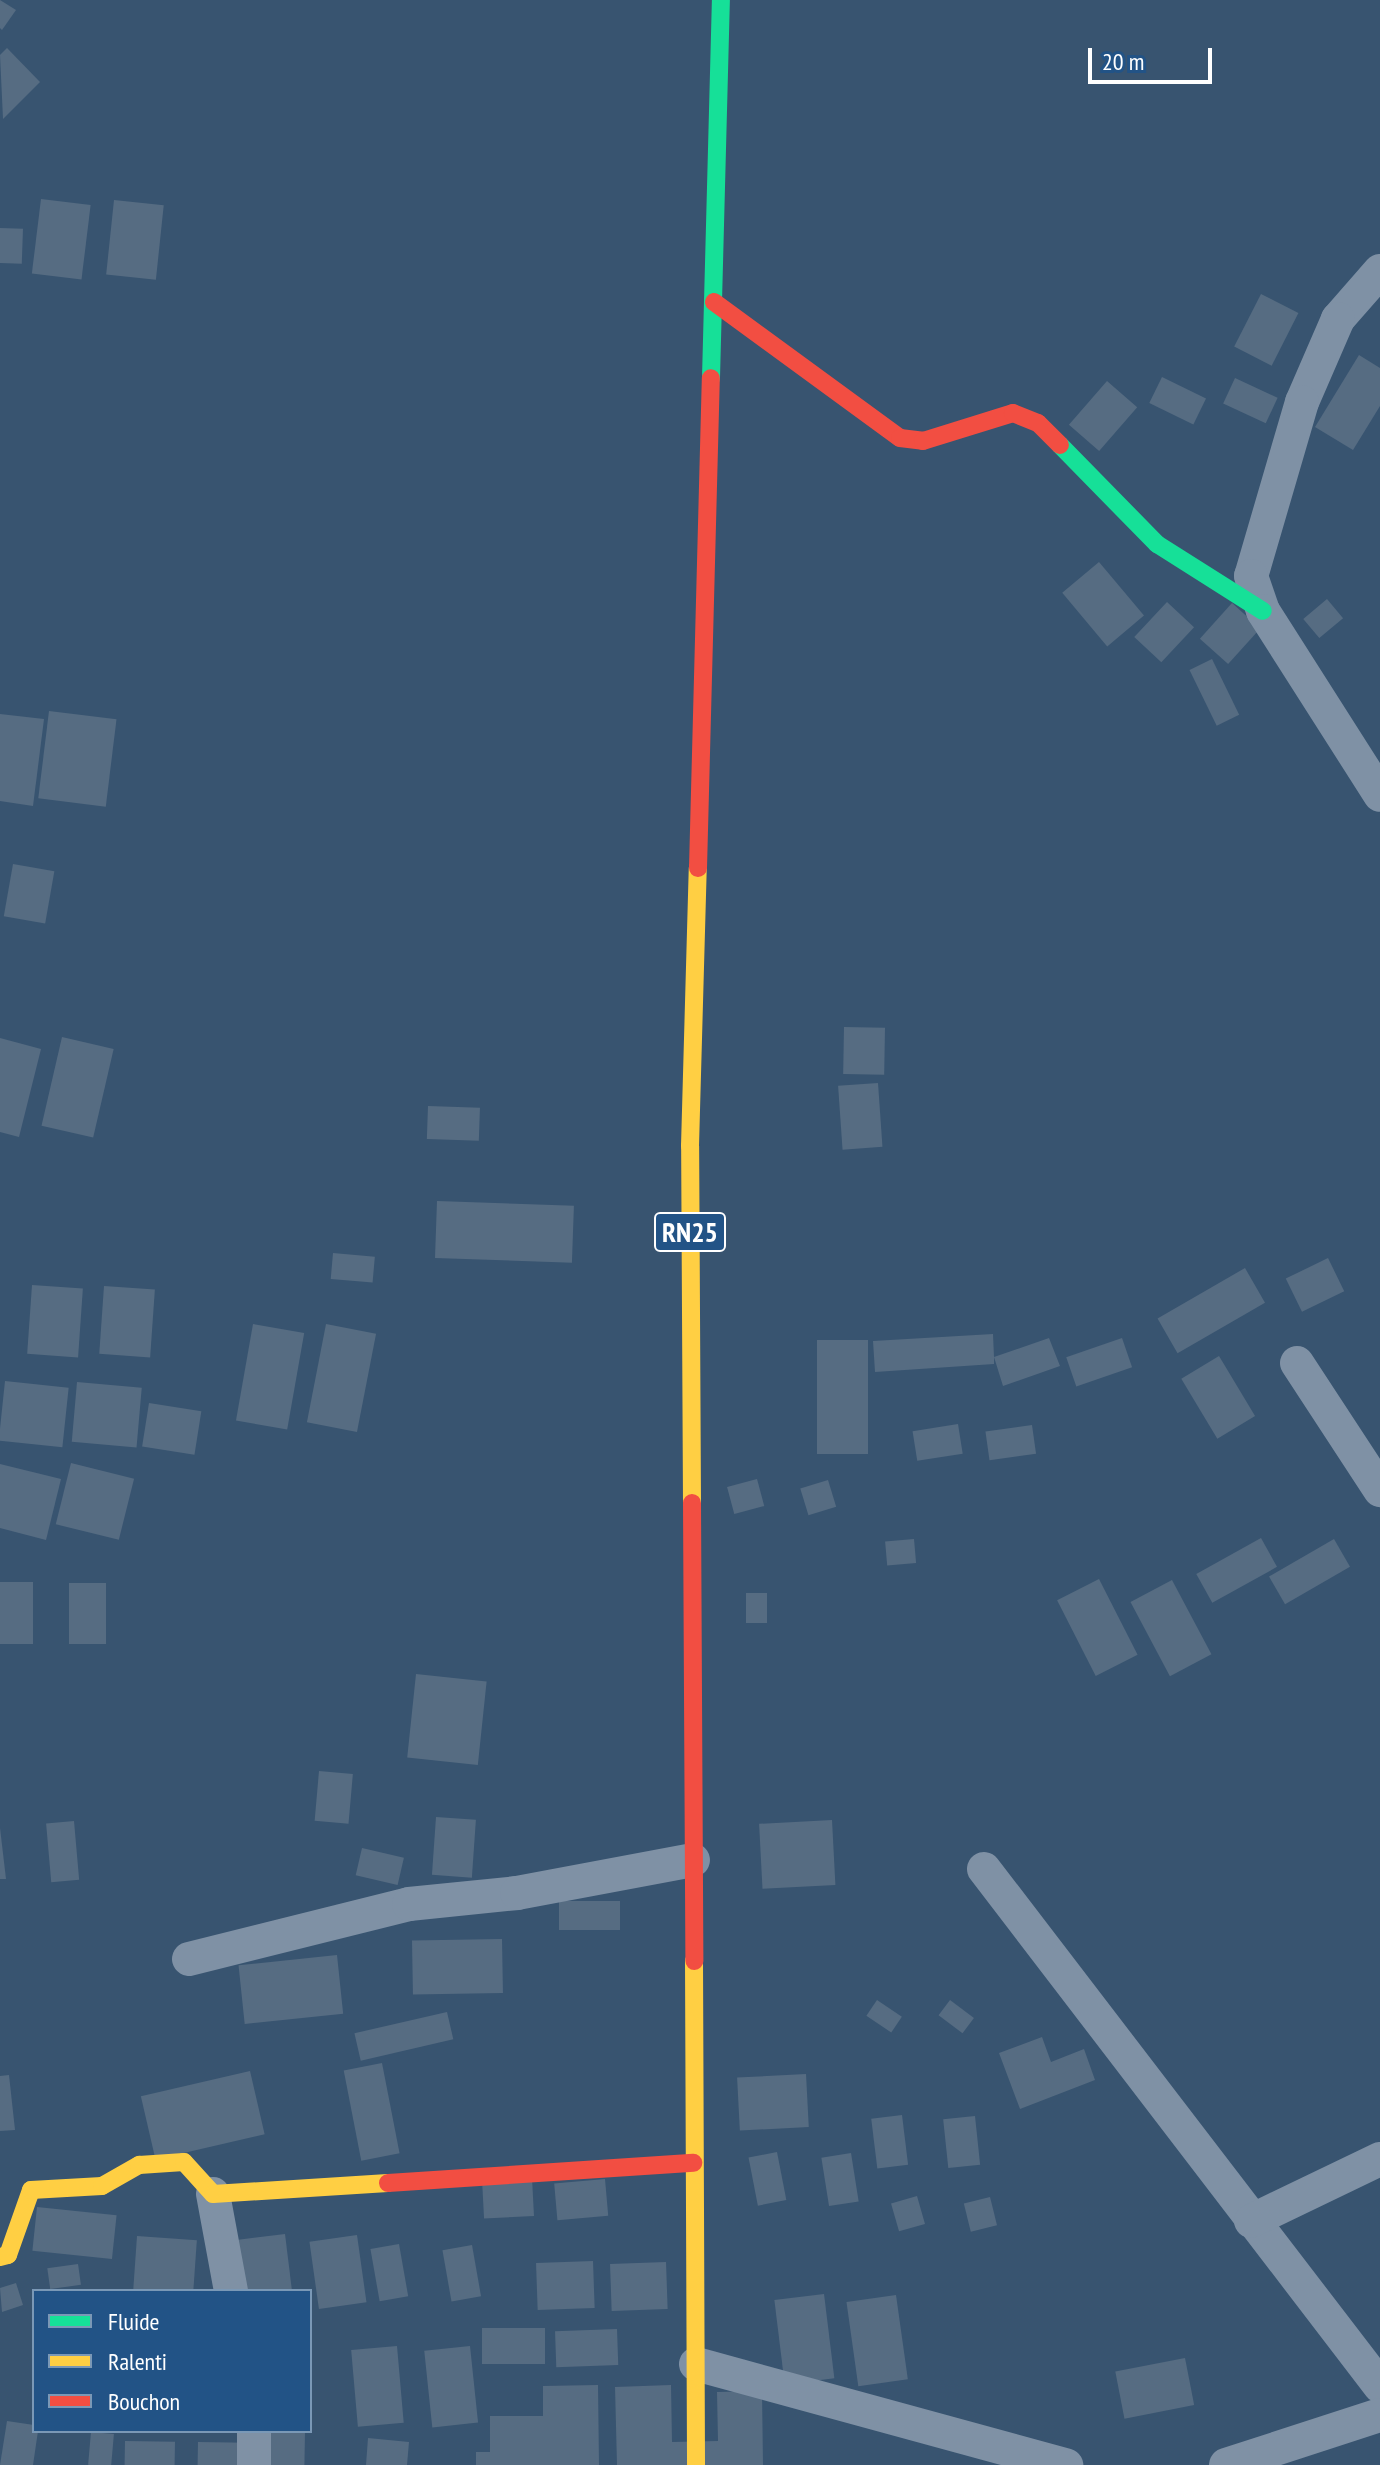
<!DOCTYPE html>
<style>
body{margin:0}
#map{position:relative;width:1380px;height:2465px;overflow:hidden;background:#385470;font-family:"PT Sans Narrow",sans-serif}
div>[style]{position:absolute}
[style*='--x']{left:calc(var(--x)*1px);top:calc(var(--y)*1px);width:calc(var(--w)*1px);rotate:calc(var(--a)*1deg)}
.building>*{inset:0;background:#566c82;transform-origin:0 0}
.street>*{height:34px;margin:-17px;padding:0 17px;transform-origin:17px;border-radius:17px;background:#7f91a5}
.fast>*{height:18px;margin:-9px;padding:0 9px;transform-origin:9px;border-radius:9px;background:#16e098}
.slow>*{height:18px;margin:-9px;padding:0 9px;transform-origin:9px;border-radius:9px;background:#ffcf43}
.jam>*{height:18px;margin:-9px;padding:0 9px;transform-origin:9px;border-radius:9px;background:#f24e42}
span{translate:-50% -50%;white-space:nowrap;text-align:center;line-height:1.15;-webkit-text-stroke:6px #225386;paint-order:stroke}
.shield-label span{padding:2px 6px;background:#225386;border:2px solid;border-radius:6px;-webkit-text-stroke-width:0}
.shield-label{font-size:28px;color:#fff;font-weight:700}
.legend{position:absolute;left:32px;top:2289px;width:280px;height:144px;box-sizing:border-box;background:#225386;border:2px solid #7a98b6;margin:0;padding:10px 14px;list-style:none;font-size:24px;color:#fff}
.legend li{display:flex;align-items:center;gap:16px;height:40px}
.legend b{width:40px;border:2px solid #7a98b6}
.scale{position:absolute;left:1088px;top:48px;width:124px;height:36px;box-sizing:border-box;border:4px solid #fff;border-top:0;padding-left:10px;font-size:24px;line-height:28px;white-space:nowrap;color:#fff;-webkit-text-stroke:6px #225386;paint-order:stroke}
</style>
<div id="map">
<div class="building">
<div style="clip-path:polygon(0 0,16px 10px,2px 30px,0 28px)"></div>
<div style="clip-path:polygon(7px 48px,40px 82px,3px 119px,0 55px)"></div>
<div style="left:41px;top:199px;width:50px;height:75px;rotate:7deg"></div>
<div style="left:114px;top:200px;width:50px;height:75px;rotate:6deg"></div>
<div style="left:0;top:228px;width:23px;height:35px;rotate:2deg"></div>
<div style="left:1261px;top:294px;width:42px;height:59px;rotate:27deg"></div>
<div style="clip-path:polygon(1359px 355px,1380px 368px,1380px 406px,1353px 450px,1315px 427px)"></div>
<div style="left:1162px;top:377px;width:49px;height:29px;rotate:26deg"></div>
<div style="left:1235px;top:378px;width:47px;height:28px;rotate:25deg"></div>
<div style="left:1107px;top:381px;width:40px;height:58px;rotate:41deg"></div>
<div style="left:1099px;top:562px;width:70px;height:48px;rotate:50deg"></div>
<div style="left:1327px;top:599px;width:25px;height:31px;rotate:50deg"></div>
<div style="left:1167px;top:602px;width:37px;height:48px;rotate:43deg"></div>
<div style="left:1232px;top:603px;width:38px;height:48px;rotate:42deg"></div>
<div style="left:1212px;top:659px;width:62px;height:25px;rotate:64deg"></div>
<div style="left:49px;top:711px;width:68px;height:88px;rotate:7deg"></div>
<div style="clip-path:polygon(0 714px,44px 719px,33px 806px,0 801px)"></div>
<div style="left:13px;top:864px;width:42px;height:53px;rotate:10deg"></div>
<div style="left:844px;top:1027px;width:41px;height:47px;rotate:1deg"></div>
<div style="left:62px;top:1037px;width:53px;height:91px;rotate:13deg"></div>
<div style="clip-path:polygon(0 1038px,41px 1049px,19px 1137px,0 1132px)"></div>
<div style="left:878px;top:1083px;width:64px;height:40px;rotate:86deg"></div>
<div style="left:428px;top:1106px;width:52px;height:33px;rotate:2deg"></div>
<div style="left:437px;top:1201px;width:137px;height:57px;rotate:2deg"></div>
<div style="left:333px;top:1253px;width:42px;height:26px;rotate:5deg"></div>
<div style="left:1328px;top:1258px;width:37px;height:47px;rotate:64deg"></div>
<div style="left:1245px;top:1268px;width:40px;height:101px;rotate:60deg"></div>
<div style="left:32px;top:1285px;width:51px;height:69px;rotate:4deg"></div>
<div style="left:104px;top:1286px;width:51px;height:68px;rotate:4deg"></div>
<div style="left:253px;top:1324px;width:52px;height:98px;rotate:10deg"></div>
<div style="left:326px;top:1324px;width:51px;height:100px;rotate:11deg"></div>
<div style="clip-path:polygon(993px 1334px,994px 1357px,1049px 1338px,1060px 1366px,1003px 1386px,994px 1357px,994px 1364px,875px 1372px,873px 1341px)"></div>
<div style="left:1122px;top:1338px;width:31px;height:59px;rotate:71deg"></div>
<div style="left:817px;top:1340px;width:51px;height:114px"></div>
<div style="left:1219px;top:1356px;width:70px;height:44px;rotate:59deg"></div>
<div style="left:5px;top:1381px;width:64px;height:60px;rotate:6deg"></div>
<div style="left:77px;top:1382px;width:65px;height:60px;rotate:5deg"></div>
<div style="left:149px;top:1403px;width:53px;height:44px;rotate:9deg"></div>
<div style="left:958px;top:1424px;width:30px;height:46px;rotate:81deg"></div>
<div style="left:1032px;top:1425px;width:29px;height:47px;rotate:82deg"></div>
<div style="left:71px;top:1463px;width:65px;height:63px;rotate:14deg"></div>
<div style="clip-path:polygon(0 1464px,61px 1479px,46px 1540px,0 1528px)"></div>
<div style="left:757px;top:1479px;width:28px;height:31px;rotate:75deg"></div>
<div style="left:828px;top:1480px;width:28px;height:29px;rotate:73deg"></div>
<div style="left:1261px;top:1538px;width:33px;height:74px;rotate:61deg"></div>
<div style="left:914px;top:1539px;width:24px;height:29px;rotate:85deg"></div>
<div style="left:1334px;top:1539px;width:32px;height:75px;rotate:60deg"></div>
<div style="left:1099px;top:1579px;width:85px;height:47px;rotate:63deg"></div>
<div style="left:1172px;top:1580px;width:84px;height:47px;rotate:62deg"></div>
<div style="left:0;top:1582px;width:33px;height:62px"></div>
<div style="left:69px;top:1583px;width:37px;height:61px"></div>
<div style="left:746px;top:1593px;width:21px;height:30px"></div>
<div style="left:416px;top:1674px;width:71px;height:84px;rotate:6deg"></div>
<div style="left:319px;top:1771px;width:34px;height:50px;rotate:5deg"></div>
<div style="left:436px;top:1817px;width:40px;height:58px;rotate:4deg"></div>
<div style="left:832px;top:1820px;width:65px;height:73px;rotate:87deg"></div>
<div style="left:74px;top:1821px;width:59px;height:28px;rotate:85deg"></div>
<div style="clip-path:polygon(0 1828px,6px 1879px,0 1879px)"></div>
<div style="left:362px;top:1848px;width:43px;height:28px;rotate:13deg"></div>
<div style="left:559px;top:1901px;width:61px;height:29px"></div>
<div style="left:502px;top:1939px;width:54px;height:90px;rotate:89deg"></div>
<div style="left:337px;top:1955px;width:59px;height:99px;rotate:84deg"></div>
<div style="left:877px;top:2000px;width:30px;height:19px;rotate:34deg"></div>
<div style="left:950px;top:2000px;width:30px;height:19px;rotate:37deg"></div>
<div style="left:447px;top:2012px;width:28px;height:95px;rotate:77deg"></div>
<div style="clip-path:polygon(1042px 2037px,1051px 2062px,1084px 2049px,1095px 2080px,1020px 2109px,999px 2053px)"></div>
<div style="left:382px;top:2063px;width:92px;height:39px;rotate:79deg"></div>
<div style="left:250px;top:2071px;width:65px;height:112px;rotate:77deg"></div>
<div style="left:806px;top:2074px;width:53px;height:69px;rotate:87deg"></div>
<div style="clip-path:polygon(9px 2075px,15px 2130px,0 2131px,0 2076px)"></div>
<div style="left:902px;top:2115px;width:50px;height:31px;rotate:83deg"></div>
<div style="left:975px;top:2116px;width:49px;height:32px;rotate:84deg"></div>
<div style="left:777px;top:2152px;width:49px;height:29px;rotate:79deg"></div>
<div style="left:851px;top:2153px;width:49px;height:30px;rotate:81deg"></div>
<div style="left:532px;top:2178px;width:38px;height:50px;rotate:87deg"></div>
<div style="left:605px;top:2179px;width:37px;height:51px;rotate:85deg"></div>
<div style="left:917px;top:2196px;width:29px;height:27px;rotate:74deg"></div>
<div style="left:990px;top:2197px;width:29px;height:27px;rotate:76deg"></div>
<div style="left:37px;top:2207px;width:80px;height:44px;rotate:6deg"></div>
<div style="left:285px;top:2234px;width:57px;height:49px;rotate:83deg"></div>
<div style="left:357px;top:2235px;width:68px;height:48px;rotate:82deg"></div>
<div style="left:137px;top:2236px;width:60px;height:55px;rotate:4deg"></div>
<div style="left:399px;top:2244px;width:53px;height:29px;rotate:80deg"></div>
<div style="left:472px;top:2245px;width:52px;height:30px;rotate:80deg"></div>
<div style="left:593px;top:2261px;width:47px;height:57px;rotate:88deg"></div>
<div style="left:666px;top:2262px;width:47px;height:56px;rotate:88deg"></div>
<div style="left:78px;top:2264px;width:21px;height:31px;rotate:82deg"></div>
<div style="clip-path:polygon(16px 2283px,23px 2305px,2px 2312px,0 2288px)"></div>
<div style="left:824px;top:2294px;width:85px;height:50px;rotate:83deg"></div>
<div style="left:896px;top:2295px;width:85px;height:50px;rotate:82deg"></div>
<div style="left:545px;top:2328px;width:36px;height:63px;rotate:90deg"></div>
<div style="left:617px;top:2329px;width:36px;height:62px;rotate:88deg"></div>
<div style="left:397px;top:2346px;width:77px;height:46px;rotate:85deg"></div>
<div style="left:470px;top:2346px;width:77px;height:46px;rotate:84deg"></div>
<div style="left:1185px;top:2358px;width:48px;height:71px;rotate:79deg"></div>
<div style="clip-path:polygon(598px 2385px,599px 2465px,476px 2465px,476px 2452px,490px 2452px,490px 2416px,543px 2416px,543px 2386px)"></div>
<div style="clip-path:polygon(671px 2385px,672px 2442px,718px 2441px,717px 2392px,762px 2391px,763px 2465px,617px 2465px,615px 2387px)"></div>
<div style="clip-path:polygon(7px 2421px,34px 2425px,38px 2431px,33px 2465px,0 2465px)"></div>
<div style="left:262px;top:2431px;width:43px;height:34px;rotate:1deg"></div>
<div style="left:91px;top:2432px;width:23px;height:33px;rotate:5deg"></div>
<div style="clip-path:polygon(368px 2438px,409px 2442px,407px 2465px,366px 2465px)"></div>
<div style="left:125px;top:2441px;width:50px;height:24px;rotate:1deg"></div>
<div style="left:198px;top:2442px;width:50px;height:23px;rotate:1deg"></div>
</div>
<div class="street">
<div style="--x:1380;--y:271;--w:64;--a:131.2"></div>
<div style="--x:1338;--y:319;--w:90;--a:113.4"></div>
<div style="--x:1302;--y:402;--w:181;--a:106.3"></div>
<div style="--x:1251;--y:576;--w:37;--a:71"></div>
<div style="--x:1263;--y:611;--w:218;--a:57.5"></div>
<div style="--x:1297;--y:1363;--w:152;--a:56.8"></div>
<div style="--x:984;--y:1869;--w:651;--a:52.55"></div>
<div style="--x:189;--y:1959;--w:227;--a:-14"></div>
<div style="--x:409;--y:1904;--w:109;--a:-5.8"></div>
<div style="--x:517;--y:1893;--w:179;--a:-10.6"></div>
<div style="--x:213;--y:2194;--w:99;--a:79.5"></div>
<div style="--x:1251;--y:2221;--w:143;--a:-25.7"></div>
<div style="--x:696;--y:2364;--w:384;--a:15.3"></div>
<div style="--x:254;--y:2465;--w:34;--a:-90"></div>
<div style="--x:1226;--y:2465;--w:162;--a:-18"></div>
</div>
<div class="fast">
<div style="--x:711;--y:378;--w:378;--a:-88.5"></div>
<div style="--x:1060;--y:445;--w:139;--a:45.6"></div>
<div style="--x:1157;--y:544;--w:125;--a:32.3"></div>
</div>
<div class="slow">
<div style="--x:692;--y:1503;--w:357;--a:-90.3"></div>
<div style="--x:690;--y:1146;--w:278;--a:-88.4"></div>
<div style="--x:694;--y:1961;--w:504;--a:89.77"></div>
<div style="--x:0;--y:2257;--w:8;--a:-14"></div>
<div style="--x:8;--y:2255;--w:69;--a:-70.5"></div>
<div style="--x:31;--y:2190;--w:71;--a:-3.2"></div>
<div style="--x:102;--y:2186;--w:43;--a:-29.6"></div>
<div style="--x:139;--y:2165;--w:45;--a:-3.8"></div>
<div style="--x:184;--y:2162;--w:43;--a:47.8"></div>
<div style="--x:213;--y:2194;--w:175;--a:-3.6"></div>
</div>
<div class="jam">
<div style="--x:714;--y:302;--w:230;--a:36.2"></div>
<div style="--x:900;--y:438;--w:23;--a:7"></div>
<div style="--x:923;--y:441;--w:94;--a:-17.3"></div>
<div style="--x:1013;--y:413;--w:27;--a:22"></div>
<div style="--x:1038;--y:423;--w:31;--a:45"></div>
<div style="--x:698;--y:868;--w:490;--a:-88.5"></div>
<div style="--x:692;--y:1503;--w:458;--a:89.7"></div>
<div style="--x:388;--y:2183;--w:306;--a:-3.8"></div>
</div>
<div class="shield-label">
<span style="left:690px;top:1232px">RN25</span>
</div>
<ul class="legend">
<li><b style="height:10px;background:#16e098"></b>Fluide</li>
<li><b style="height:10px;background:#ffcf43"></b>Ralenti</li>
<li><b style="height:10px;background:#f24e42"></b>Bouchon</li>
</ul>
<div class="scale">20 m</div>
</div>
